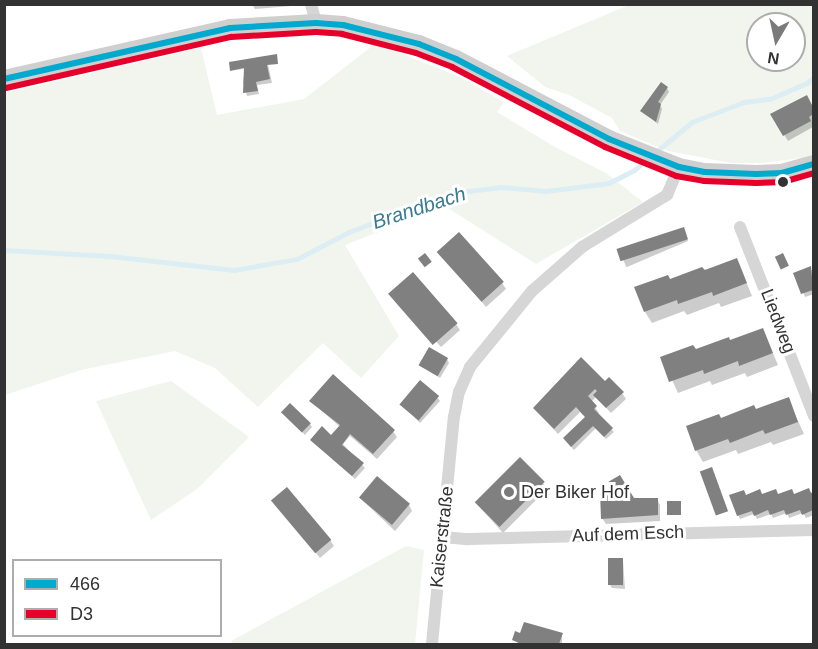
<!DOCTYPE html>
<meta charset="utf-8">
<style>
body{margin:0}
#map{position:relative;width:818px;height:649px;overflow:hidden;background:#fff;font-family:Arial,sans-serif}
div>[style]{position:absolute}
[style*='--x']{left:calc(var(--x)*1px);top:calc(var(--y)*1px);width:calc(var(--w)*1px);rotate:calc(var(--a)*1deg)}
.green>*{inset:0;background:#f2f5ed}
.shadow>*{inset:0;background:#0003;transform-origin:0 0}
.stream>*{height:4.5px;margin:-2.25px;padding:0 2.25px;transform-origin:2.25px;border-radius:2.25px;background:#dceef4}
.building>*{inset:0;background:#808080;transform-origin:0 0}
.street>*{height:12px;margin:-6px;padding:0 6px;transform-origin:6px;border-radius:6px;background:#d6d6d6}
.secondary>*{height:18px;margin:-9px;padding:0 9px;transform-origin:9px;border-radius:9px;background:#cfcfcf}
.bus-1>*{height:6px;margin:-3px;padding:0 3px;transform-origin:3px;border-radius:3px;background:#00a9ce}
.bus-2>*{height:6px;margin:-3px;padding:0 3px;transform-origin:3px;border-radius:3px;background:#e4002b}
.dots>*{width:16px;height:16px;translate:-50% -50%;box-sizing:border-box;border:3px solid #fff;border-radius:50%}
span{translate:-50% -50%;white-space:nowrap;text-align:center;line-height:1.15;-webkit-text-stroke:6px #fff;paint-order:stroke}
.street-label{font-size:18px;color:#323232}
.poi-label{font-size:18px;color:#323232}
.left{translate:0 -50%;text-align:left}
.water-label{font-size:20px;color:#397b92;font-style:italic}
.frame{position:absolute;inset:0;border:6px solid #323232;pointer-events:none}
.legend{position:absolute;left:12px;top:559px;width:210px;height:78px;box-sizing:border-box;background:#fff;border:2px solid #adadad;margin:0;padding:8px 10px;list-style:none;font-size:18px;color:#323232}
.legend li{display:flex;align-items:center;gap:12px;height:30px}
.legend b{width:30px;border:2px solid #adadad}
.north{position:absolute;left:746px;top:12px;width:60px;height:60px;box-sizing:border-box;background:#fff;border:2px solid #adadad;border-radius:50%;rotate:189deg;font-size:16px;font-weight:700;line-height:24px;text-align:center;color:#323232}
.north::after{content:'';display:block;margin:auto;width:21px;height:27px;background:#7a7a7a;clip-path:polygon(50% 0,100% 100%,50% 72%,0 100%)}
</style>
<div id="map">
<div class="green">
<div style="clip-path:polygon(evenodd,629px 5px,813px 5px,813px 154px,802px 158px,759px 163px,731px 163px,668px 151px,620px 131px,612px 118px,569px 95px,545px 87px,507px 56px,629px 5px,758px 24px,794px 24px,794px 60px,758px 60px,758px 24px)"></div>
<div style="clip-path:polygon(376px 43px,462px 78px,504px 102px,497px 112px,555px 147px,606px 173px,643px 202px,536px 264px,445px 206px,345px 245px,399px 336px,361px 378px,323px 343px,258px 407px,215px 368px,175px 351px,81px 370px,5px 395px,5px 93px,201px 48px,217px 115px,304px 99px)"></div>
<div style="clip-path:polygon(171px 381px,249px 437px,197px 489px,151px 520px,96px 401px)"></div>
<div style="clip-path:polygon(406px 546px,424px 550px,415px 644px,233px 644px,231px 641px)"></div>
</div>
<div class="shadow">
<div style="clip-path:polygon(252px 4px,290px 4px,291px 6px,255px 9px)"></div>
<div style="clip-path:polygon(268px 64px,272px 83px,257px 85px,259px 94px,247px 96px,243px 82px,245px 69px,232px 70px)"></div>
<div style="clip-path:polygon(667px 88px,669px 92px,660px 105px,662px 109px,658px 124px,642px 111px)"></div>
<div style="clip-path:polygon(806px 97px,814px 110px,813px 127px,788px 141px,772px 114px)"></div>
<div style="left:683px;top:229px;width:13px;height:67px;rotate:67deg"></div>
<div style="clip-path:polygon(439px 252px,502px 283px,506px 289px,486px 307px)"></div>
<div style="clip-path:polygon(737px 260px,752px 296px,721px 307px,719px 303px,687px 315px,684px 311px,652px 323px,645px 312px,669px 281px)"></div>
<div style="clip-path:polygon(810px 268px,814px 274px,814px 294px,805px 297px,795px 274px)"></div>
<div style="clip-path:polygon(391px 294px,456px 324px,460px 330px,441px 347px)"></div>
<div style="clip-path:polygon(763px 330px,778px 365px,747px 377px,745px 373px,712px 385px,710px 381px,678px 393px,662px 358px,730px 342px)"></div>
<div style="clip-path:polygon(447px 359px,449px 363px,440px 378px,421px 365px)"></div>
<div style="clip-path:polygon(605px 383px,622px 393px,626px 399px,611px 413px,596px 397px,591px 402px,599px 413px,597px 414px,614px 432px,606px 439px,596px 428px,574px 450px,567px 442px,586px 418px,580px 412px,558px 434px,534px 408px)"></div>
<div style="clip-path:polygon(437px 397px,440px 401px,420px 423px,401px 404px)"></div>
<div style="clip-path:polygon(788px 399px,804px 434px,773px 445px,771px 442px,738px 454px,736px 450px,703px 462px,696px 450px,721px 419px,756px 411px)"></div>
<div style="clip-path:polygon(311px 401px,393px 431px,397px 437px,377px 459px,350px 436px,343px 444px,365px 468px,355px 479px,332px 459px,331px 437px,340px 427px)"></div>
<div style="clip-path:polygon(283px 413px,310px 424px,312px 427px,305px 435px)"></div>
<div style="clip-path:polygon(543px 483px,547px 489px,503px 533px,476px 503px)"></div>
<div style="clip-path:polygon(814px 494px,814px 515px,806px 518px,803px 513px,789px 518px,787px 513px,773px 518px,771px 514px,757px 519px,754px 514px,740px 519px,738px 515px,746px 496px)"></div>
<div style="clip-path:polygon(360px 498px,409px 505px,412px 511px,395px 531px)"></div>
<div style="clip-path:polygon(657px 499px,660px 505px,660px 521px,606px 524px,602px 518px,633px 500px)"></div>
<div style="clip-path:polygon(273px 501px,330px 540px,334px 546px,320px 558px)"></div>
<div style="clip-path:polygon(623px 560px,625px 589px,612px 588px,610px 585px)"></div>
<div style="clip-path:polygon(562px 634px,562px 644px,521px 644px,514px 640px,521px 636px)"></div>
</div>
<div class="stream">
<div style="--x:656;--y:152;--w:47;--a:-39.8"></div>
<div style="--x:692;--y:122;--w:56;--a:-21"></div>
<div style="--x:744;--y:102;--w:26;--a:-7"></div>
<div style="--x:770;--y:99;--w:40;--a:-23.4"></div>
<div style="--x:807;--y:83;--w:9;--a:-41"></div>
<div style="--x:4;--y:250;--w:106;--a:3.2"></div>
<div style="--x:110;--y:256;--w:125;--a:6.4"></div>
<div style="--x:234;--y:270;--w:64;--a:-9.9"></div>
<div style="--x:297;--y:259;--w:59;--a:-27.4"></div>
<div style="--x:349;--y:232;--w:111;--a:-20.6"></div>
<div style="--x:453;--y:193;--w:48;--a:-7.1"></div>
<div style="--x:501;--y:187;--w:45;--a:5.1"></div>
<div style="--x:546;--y:191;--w:64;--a:-7.2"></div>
<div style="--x:609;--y:183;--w:28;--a:-27"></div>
<div style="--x:634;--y:170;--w:18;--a:-38"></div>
</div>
<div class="building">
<div style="clip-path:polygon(277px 54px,278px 64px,267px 65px,270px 79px,256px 82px,258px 91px,243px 93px,244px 68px,230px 71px,229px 62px)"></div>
<div style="clip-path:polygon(661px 82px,668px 87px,658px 102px,661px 104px,656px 122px,640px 111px)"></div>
<div style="clip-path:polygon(807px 95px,813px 107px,813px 114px,809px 117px,811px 121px,783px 136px,770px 114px)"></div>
<div style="left:684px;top:227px;width:13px;height:71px;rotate:72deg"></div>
<div style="left:459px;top:232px;width:67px;height:30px;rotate:48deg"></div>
<div style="left:425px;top:253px;width:11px;height:9px;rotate:52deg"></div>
<div style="left:783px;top:253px;width:14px;height:9px;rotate:65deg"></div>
<div style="clip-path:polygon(737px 258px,747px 283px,713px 296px,712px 292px,678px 304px,677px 300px,644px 312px,634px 287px,668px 275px,670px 279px,702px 267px,705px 270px)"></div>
<div style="clip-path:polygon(811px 266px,813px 290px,801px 294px,793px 273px)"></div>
<div style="left:413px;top:272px;width:68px;height:33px;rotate:49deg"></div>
<div style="clip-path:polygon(763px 328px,773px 353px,739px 366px,738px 361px,704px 374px,703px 370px,669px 382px,660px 357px,693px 345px,696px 349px,729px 337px,730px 340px)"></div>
<div style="left:429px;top:347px;width:22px;height:21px;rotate:30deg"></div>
<div style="clip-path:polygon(581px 357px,605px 381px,609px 377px,624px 392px,606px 408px,593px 395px,597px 391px,595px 389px,588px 396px,597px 406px,594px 409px,613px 428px,604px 437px,593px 426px,571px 447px,563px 438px,585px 417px,576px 407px,554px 429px,533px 408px)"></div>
<div style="clip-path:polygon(333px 374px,395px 430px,373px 454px,350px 434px,342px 445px,364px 463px,352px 476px,310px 440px,322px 426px,331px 435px,340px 425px,309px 401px)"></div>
<div style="left:420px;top:380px;width:25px;height:32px;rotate:40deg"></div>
<div style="clip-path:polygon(789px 397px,798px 422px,765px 434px,763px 430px,730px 443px,728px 439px,695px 451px,686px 426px,719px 414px,721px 418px,754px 405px,756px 409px)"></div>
<div style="left:290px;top:403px;width:29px;height:13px;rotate:44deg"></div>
<div style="left:520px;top:457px;width:35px;height:64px;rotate:45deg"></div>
<div style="left:712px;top:467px;width:47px;height:13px;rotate:70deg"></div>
<div style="clip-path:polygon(620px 475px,634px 498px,658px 498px,658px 515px,601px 519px,600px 492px,614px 491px,608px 482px)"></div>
<div style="left:377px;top:476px;width:43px;height:28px;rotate:40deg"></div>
<div style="left:287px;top:487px;width:69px;height:21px;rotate:50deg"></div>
<div style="clip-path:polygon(809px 488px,811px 493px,813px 492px,813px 510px,802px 515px,800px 510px,786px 515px,784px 510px,770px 515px,768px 510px,754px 516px,752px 511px,737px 516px,729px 495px,744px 490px,746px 495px,760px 489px,762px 494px,776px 489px,778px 494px,792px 489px,794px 494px)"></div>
<div style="left:667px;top:501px;width:14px;height:14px"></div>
<div style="left:623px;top:558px;width:27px;height:15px;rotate:90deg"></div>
<div style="clip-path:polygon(524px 622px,563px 633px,559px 644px,521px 644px,512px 640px,515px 631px,520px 633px)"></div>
</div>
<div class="street">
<div style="--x:311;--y:4;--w:20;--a:75"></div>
<div style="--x:740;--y:227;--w:203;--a:68.6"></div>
<div style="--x:443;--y:537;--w:25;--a:5"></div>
<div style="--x:468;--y:539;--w:346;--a:-1.5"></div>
<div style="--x:432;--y:644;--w:228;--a:-84.5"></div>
<div style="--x:454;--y:417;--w:25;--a:-79"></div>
<div style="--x:459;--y:392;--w:27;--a:-66"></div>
<div style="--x:470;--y:367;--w:98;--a:-50.8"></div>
<div style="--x:532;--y:291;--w:67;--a:-41.3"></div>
<div style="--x:582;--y:247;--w:100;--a:-31.5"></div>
<div style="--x:667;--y:195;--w:30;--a:-67"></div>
</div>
<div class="secondary">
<div style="--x:4;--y:79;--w:232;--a:-12.7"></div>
<div style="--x:230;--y:28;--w:86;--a:-3.3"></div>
<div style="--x:316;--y:23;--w:27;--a:4"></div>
<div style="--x:343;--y:25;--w:78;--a:14"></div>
<div style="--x:419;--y:44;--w:40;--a:22"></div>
<div style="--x:456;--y:59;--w:173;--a:27.6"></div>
<div style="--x:609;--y:139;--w:75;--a:21.8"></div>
<div style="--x:679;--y:167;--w:26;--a:11"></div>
<div style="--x:705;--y:172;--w:51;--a:2.2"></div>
<div style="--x:756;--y:174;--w:26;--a:-2"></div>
<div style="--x:782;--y:173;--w:33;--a:-16"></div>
</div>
<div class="bus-1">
<div style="--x:4;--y:79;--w:232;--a:-12.7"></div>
<div style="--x:230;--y:28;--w:86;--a:-3.3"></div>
<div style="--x:316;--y:23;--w:27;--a:4"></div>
<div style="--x:343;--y:25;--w:78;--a:14"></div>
<div style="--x:419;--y:44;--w:40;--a:22"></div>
<div style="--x:456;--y:59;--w:173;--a:27.6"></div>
<div style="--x:609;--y:139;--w:75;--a:21.8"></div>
<div style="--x:679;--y:167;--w:26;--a:11"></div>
<div style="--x:705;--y:172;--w:51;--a:2.2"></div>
<div style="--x:756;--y:174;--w:26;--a:-2"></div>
<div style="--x:782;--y:173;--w:33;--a:-16"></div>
</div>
<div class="bus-2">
<div style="--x:6;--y:88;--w:231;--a:-12.8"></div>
<div style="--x:231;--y:37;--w:85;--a:-3.4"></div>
<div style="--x:316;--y:32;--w:26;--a:4"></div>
<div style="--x:342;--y:34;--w:76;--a:14.4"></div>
<div style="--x:416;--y:53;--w:39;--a:21"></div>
<div style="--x:452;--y:67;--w:173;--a:27.6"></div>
<div style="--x:605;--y:147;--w:77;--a:22.2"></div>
<div style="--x:676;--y:176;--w:28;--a:10"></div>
<div style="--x:704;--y:181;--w:52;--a:2.2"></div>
<div style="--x:756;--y:183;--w:27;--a:-2"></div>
<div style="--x:783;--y:182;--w:32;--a:-16"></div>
</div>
<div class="dots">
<div style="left:783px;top:182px;background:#323232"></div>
<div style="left:509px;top:492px;background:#7a7a7a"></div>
</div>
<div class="street-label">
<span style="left:778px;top:321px;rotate:69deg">Liedweg</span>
<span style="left:628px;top:534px;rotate:-2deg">Auf dem Esch</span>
<span style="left:442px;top:537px;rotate:-84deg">Kaiserstraße</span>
</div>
<div class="poi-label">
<span class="left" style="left:521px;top:492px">Der Biker Hof</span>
</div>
<div class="water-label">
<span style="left:419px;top:208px;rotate:-18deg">Brandbach</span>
</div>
<div class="frame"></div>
<ul class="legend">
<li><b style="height:8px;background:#00a9ce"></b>466</li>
<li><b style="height:8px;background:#e4002b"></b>D3</li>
</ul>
<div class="north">N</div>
</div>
